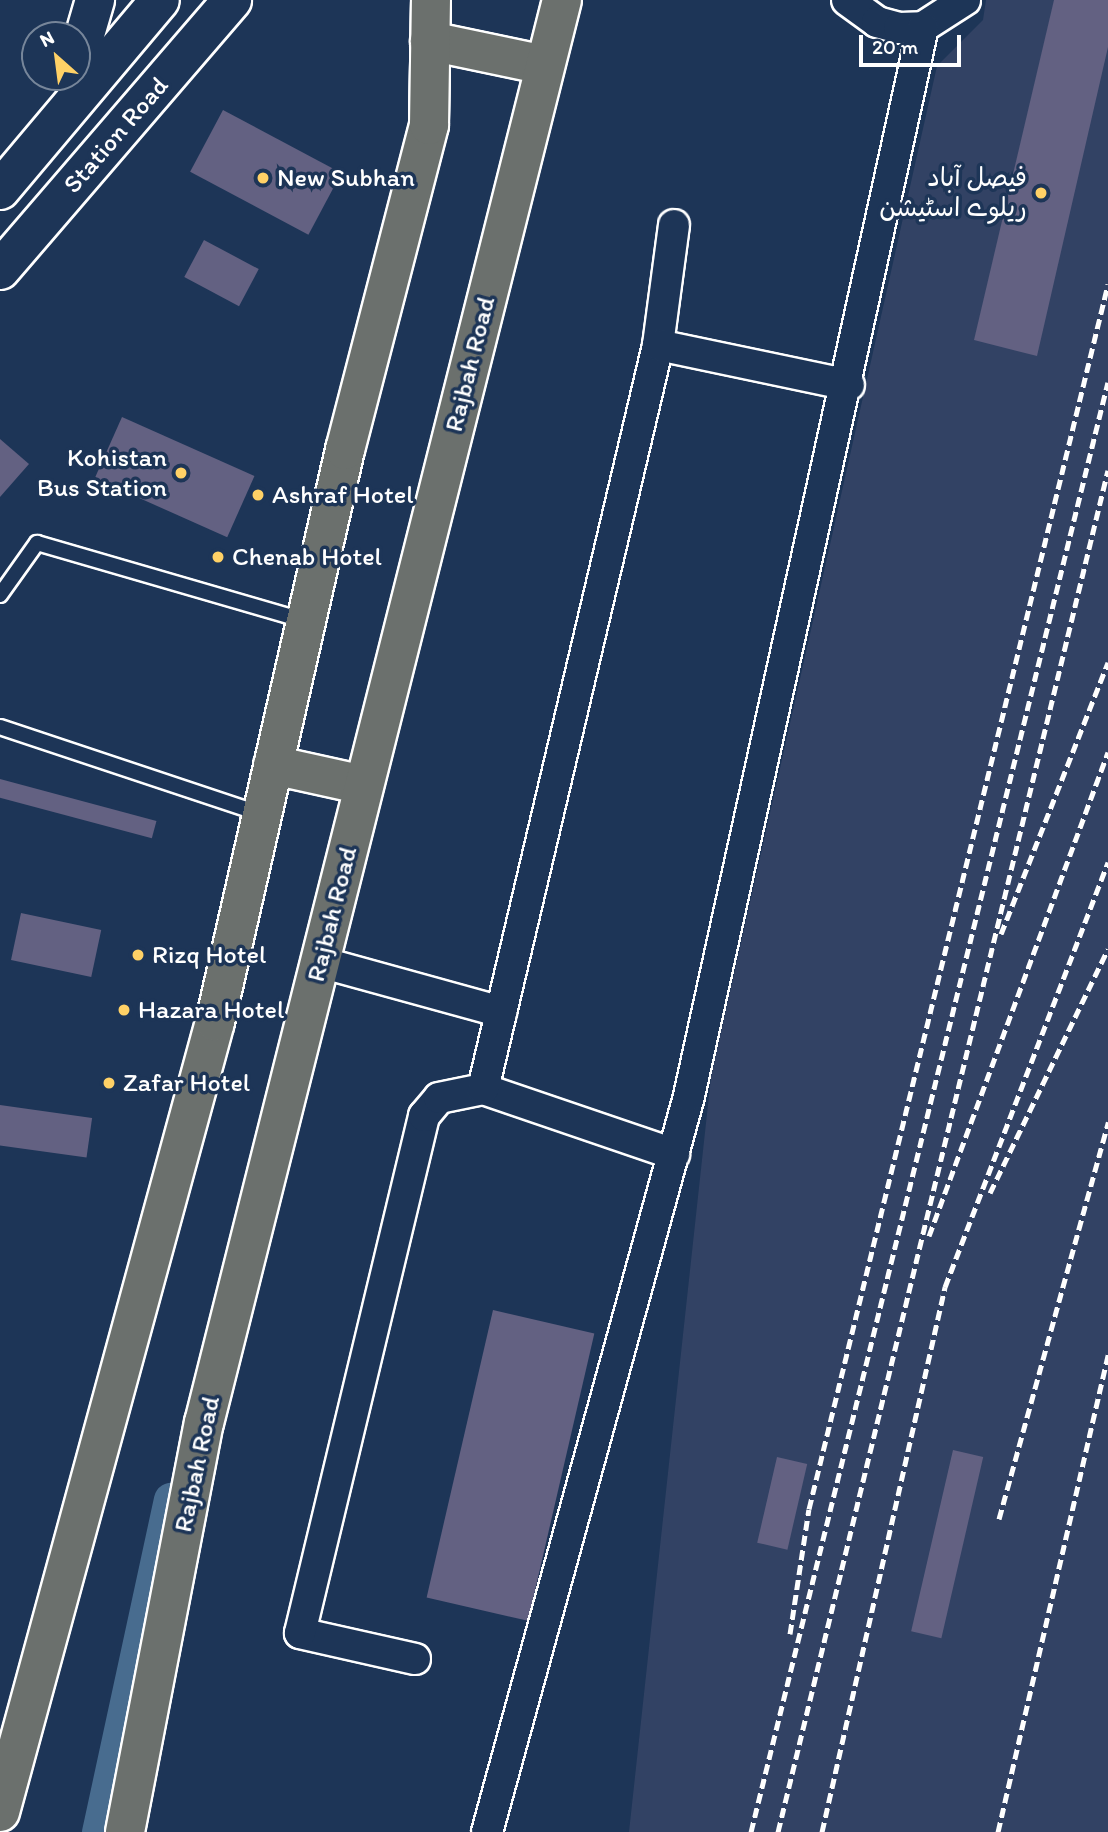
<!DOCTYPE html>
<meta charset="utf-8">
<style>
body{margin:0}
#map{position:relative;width:1108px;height:1832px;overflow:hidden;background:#1d3557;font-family:Itim,"Playpen Sans Arabic",sans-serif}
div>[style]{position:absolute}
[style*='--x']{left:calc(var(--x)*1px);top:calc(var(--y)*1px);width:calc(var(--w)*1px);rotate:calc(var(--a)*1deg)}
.built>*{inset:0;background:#324264}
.canal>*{height:35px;margin:-17.5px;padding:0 17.5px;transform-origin:17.5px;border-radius:17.5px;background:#486c8f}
.building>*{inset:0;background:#636182;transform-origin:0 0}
.roads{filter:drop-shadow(2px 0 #fff) drop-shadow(-2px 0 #fff) drop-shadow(0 2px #fff) drop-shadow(0 -2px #fff)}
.service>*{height:14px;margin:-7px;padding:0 7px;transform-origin:7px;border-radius:7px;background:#1d3557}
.minor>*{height:30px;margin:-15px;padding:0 15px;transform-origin:15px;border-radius:15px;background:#1d3557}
.secondary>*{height:38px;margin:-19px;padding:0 19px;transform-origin:19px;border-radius:19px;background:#1d3557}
.primary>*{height:38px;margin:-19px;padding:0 19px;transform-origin:19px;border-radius:19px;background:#6b706d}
.rail>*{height:5px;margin-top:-2.5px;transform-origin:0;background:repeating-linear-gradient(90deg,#fff 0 10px,transparent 0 15px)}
.dots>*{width:19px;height:19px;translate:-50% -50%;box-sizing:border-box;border:4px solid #1d3557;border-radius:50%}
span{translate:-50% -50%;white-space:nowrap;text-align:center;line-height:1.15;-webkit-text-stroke:7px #1d3557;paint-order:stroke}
.street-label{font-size:26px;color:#fff}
.poi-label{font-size:26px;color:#fff}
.left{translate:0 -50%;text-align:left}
.right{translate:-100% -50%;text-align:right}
.north{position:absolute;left:21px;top:21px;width:70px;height:70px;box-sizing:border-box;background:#1d3557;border:2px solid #77869a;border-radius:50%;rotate:332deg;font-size:19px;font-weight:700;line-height:28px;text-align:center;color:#fff}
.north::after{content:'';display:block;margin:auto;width:24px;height:32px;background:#ffd166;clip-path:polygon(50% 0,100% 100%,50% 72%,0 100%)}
.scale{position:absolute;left:859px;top:35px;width:102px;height:32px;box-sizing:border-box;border:4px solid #fff;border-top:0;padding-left:9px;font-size:21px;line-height:24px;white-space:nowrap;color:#fff;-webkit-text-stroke:5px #1d3557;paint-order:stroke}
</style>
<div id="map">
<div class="built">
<div style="clip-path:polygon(986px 0,1108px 0,1108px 1832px,629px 1832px,711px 1077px,937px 66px,983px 20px)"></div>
</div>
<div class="canal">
<div style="--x:99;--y:1832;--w:340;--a:-77.8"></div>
</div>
<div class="building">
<div style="clip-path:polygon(1054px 0,1108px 0,1108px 47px,1037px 356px,974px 340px)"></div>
<div style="left:223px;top:110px;width:134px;height:70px;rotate:28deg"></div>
<div style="left:204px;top:240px;width:62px;height:42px;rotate:28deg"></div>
<div style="left:122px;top:417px;width:145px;height:67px;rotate:24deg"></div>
<div style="clip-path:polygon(0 439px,29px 464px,0 497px)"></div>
<div style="left:0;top:779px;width:162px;height:18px;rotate:15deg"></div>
<div style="left:21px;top:913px;width:82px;height:48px;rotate:12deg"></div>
<div style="left:0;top:1105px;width:93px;height:40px;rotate:8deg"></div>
<div style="left:493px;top:1310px;width:104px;height:295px;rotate:13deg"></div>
<div style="left:953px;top:1450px;width:31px;height:186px;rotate:13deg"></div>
<div style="left:777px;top:1457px;width:31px;height:88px;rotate:13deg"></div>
</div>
<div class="roads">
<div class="service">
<div style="--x:0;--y:595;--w:64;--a:-54.6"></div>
<div style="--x:37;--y:543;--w:279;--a:16.2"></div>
<div style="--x:0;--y:727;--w:275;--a:18.4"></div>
</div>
<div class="minor">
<div style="--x:847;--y:0;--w:37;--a:36"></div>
<div style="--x:877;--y:22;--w:23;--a:15"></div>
<div style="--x:899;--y:28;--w:24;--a:-2"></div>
<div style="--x:923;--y:27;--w:50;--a:-32.7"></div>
<div style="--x:658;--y:345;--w:121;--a:-82.4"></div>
<div style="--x:320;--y:962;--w:188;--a:15.4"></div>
<div style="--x:483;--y:1089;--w:202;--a:18.8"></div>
<div style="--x:415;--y:1659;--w:118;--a:-167.3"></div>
<div style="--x:300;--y:1633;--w:532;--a:-76.51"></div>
<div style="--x:424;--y:1116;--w:23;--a:-50"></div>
<div style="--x:439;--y:1098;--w:45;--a:-11.6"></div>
<div style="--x:483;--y:1089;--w:764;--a:-76.76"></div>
<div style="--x:658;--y:345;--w:195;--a:11.8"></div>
<div style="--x:487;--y:1832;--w:763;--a:-74.65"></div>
<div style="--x:689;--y:1096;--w:1094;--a:-77.65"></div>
</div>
<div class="secondary">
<div style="--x:77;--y:62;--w:65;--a:-73.8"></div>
<div style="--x:0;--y:190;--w:248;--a:-49.9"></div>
<div style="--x:0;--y:270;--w:356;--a:-49.3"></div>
</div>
<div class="primary">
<div style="--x:430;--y:41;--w:117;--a:11.8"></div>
<div style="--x:273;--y:765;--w:93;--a:12.4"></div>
<div style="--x:0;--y:1812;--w:819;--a:-74.78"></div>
<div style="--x:215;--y:1022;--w:587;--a:-77.2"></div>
<div style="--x:345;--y:450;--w:336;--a:-75.5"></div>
<div style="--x:429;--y:125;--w:125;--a:-89.1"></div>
<div style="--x:125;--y:1832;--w:417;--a:-79.1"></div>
<div style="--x:204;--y:1423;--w:1467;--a:-75.88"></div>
</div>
</div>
<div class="rail">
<div style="--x:1001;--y:934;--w:292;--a:-68.5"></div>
<div style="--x:990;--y:1193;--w:271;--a:-64.2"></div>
<div style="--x:929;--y:1236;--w:516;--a:-69.7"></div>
<div style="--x:999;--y:1519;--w:412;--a:-74.6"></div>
<div style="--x:790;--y:1634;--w:126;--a:-81.4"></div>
<div style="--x:809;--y:1509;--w:1261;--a:-76.28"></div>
<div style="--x:751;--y:1832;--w:1493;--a:-76.17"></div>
<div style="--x:778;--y:1832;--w:1401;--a:-76.38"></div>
<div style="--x:822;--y:1832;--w:559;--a:-77.28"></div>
<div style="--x:945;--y:1287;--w:455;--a:-69"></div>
<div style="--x:998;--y:1832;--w:490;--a:-77"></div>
</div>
<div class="dots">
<div style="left:263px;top:178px;background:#ffd166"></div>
<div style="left:1041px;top:193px;background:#ffd166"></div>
<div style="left:181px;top:473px;background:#ffd166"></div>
<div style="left:258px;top:495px;background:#ffd166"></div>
<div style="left:218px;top:557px;background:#ffd166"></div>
<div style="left:138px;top:955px;background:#ffd166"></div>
<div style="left:124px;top:1010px;background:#ffd166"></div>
<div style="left:109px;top:1083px;background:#ffd166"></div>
</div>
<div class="street-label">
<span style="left:116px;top:135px;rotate:-49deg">Station Road</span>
<span style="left:470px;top:364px;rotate:-76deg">Rajbah Road</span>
<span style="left:332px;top:914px;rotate:-76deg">Rajbah Road</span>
<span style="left:197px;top:1464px;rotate:-78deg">Rajbah Road</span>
</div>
<div class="poi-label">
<span class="left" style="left:277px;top:178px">New Subhan</span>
<span class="right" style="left:1027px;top:193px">فیصل آباد<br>ریلوے اسٹیشن</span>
<span class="right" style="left:167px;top:473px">Kohistan<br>Bus Station</span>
<span class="left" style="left:272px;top:495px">Ashraf Hotel</span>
<span class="left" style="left:232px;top:557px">Chenab Hotel</span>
<span class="left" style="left:152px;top:955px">Rizq Hotel</span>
<span class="left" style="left:138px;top:1010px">Hazara Hotel</span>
<span class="left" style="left:123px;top:1083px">Zafar Hotel</span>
</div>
<div class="north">N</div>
<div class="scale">20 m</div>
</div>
